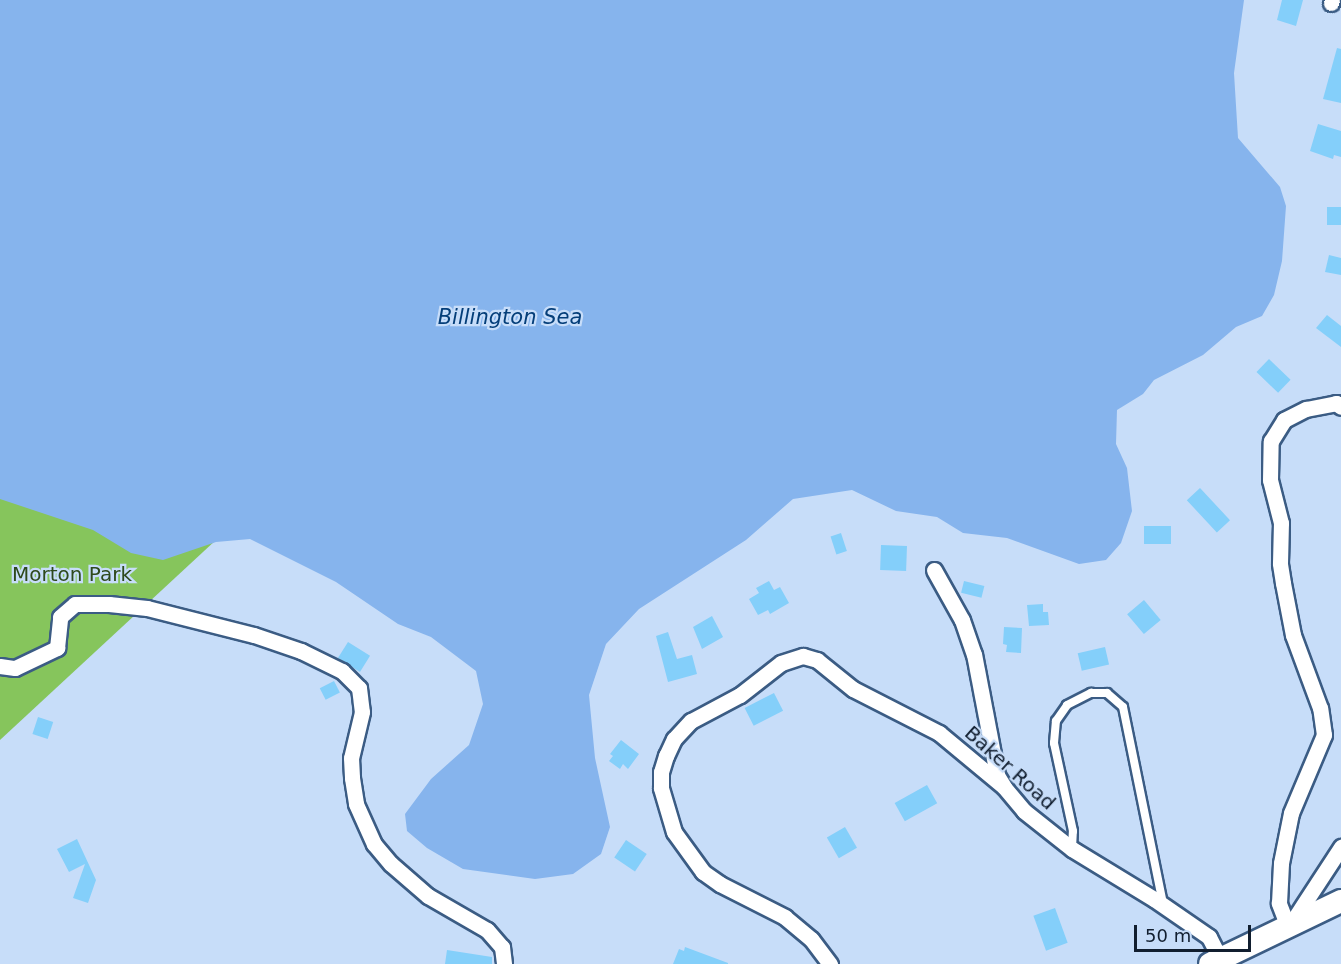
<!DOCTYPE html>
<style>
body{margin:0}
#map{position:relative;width:1341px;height:964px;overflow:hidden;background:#c7ddf9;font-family:"DejaVu Sans",sans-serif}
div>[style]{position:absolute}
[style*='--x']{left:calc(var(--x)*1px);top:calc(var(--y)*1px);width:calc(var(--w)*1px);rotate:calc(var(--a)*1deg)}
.green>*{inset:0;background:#86c55c}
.water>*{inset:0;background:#86b4ed}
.building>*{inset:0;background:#84cffa;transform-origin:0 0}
.roads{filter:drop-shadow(2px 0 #3b5c84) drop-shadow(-2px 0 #3b5c84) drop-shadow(0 2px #3b5c84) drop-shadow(0 -2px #3b5c84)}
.lane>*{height:8px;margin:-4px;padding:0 4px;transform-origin:4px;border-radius:4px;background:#fff}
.street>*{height:15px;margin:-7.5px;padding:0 7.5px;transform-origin:7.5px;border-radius:7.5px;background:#fff}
.secondary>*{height:22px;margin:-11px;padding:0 11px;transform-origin:11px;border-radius:11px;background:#fff}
span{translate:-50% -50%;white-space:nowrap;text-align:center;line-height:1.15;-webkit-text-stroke:4.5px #c7ddf9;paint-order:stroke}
.park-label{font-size:20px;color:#2e491c}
.street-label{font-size:20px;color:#111e2f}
.water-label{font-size:21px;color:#043e79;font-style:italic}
.scale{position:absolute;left:1134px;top:925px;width:117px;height:27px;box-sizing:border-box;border:3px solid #111e2f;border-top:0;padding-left:8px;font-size:18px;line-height:21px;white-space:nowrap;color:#111e2f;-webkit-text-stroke:4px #c7ddf9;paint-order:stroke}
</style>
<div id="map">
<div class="green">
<div style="clip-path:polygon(0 473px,230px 527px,0 740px)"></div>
</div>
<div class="water">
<div style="clip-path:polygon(0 0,1244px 0,1234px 73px,1238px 138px,1280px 187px,1286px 206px,1282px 261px,1274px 295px,1262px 316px,1236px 327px,1203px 355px,1154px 380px,1143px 394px,1117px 410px,1116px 444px,1127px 468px,1132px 511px,1121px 543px,1106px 560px,1079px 564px,1007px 538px,963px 533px,937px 517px,896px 511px,852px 490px,793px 499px,746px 540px,639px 609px,606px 644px,589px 695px,595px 758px,610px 827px,601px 854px,573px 874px,535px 879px,463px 869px,427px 848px,407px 831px,405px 814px,431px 779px,469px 745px,483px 704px,476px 671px,431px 637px,398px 624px,336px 582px,250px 539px,216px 542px,163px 560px,131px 553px,93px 530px,0 499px)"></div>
</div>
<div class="building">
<div style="clip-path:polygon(1282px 0,1303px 0,1296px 26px,1277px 20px)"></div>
<div style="clip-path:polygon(1337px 48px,1341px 49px,1341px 103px,1323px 99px)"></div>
<div style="clip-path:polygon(1318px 124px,1341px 131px,1341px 157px,1334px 155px,1333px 159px,1310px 151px)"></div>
<div style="left:1341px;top:207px;width:18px;height:14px;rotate:90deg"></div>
<div style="clip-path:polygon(1329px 255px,1341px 258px,1341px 275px,1325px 272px)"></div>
<div style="clip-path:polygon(1327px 315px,1341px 326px,1341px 347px,1316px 328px)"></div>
<div style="left:1269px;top:359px;width:30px;height:18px;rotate:44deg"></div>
<div style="left:1200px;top:488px;width:44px;height:18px;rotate:47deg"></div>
<div style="left:1144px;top:526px;width:27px;height:18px"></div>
<div style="left:841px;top:533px;width:19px;height:11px;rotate:72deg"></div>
<div style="left:881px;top:545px;width:26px;height:25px;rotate:2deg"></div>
<div style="clip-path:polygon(769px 581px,774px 590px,780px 587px,789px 603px,770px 614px,768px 610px,758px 615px,749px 599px,759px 593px,756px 588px)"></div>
<div style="left:964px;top:581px;width:21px;height:12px;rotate:14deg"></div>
<div style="left:1144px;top:600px;width:26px;height:22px;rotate:50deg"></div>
<div style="clip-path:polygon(1043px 604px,1043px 612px,1048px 612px,1049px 625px,1029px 626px,1027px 605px)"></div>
<div style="clip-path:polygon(712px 616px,723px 637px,702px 649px,693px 627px)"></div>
<div style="clip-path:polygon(1004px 627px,1022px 628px,1021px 653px,1006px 652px,1007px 645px,1003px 644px)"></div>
<div style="clip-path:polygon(668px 632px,677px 659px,692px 655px,697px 674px,668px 682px,656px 636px)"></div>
<div style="left:348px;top:642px;width:26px;height:19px;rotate:32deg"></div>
<div style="left:1105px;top:647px;width:18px;height:28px;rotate:77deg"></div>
<div style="left:334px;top:681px;width:13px;height:16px;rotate:63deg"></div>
<div style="left:774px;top:693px;width:20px;height:33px;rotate:63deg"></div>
<div style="left:38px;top:717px;width:16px;height:18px;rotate:18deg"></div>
<div style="clip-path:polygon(621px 740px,639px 754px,628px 769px,623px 764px,620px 769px,609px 761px,613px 756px,610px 754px)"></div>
<div style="left:927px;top:785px;width:21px;height:37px;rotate:61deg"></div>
<div style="left:845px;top:827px;width:24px;height:21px;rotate:60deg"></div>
<div style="clip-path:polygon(77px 839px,96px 880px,88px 903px,73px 898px,85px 864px,69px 872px,57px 849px)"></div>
<div style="left:626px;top:840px;width:25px;height:21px;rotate:34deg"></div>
<div style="left:1055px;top:908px;width:37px;height:23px;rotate:70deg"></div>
<div style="clip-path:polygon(685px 947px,728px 963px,728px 964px,673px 964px,679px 949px,684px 951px)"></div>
<div style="clip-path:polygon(447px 950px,492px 957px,492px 964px,445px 964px)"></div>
</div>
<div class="roads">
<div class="lane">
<div style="--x:1072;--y:848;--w:17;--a:-87"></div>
<div style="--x:1073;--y:831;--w:90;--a:-102.2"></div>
<div style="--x:1054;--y:743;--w:22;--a:-85"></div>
<div style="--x:1056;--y:721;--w:19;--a:-55"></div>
<div style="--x:1067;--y:705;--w:27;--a:-27"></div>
<div style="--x:1091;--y:693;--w:16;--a:0"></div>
<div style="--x:1107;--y:693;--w:21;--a:41"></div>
<div style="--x:1123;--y:707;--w:201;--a:78.5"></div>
</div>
<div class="street">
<div style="--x:1331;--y:3;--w:3;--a:-72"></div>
<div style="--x:934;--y:570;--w:57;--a:60.8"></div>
<div style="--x:962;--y:620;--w:36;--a:71"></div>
<div style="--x:974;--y:654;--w:123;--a:79.2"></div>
<div style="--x:997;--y:775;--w:12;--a:59"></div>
<div style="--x:0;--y:666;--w:15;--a:8"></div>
<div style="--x:15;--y:668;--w:47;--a:-25.5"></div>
<div style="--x:57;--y:648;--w:31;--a:-84"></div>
<div style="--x:60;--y:617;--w:20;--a:-41"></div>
<div style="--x:75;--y:604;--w:34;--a:0"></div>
<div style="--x:109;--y:604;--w:38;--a:6"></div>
<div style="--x:147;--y:608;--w:110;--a:14.2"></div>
<div style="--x:254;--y:635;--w:50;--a:18.8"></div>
<div style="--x:301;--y:651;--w:46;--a:26"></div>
<div style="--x:342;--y:671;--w:24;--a:45"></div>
<div style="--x:359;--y:688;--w:24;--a:83"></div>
<div style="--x:362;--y:712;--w:47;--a:103.4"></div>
<div style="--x:351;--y:758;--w:20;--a:87"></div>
<div style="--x:352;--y:778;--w:26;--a:81"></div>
<div style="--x:356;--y:804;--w:44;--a:65.8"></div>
<div style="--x:374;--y:844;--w:26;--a:50"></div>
<div style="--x:391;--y:864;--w:49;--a:40.9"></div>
<div style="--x:428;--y:896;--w:68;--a:30"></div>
<div style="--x:487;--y:930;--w:23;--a:49"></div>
<div style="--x:502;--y:947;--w:17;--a:83"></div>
<div style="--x:1292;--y:922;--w:90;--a:-56.8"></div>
<div style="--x:1288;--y:927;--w:26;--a:-111"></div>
<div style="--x:1279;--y:903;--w:40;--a:-87.1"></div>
<div style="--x:1281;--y:863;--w:51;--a:-78.7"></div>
<div style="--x:1291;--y:813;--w:85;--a:-67.1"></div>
<div style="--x:1324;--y:735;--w:27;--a:-98"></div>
<div style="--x:1320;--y:708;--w:78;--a:-110.3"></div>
<div style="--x:1293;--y:635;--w:53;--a:-100.9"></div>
<div style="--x:1283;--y:583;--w:20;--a:-99"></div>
<div style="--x:1280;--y:563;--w:40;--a:-88.6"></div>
<div style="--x:1281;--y:523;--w:44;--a:-104.3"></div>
<div style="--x:1270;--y:480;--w:39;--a:-89"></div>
<div style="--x:1271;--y:441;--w:25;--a:-58"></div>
<div style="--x:1284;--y:420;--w:25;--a:-27"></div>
<div style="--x:1306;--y:409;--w:31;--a:-11"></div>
<div style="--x:1336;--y:403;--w:6;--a:39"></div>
<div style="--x:830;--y:964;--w:31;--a:-127"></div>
<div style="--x:811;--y:939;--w:34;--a:-140"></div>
<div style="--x:785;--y:917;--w:73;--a:-153.1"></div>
<div style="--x:720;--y:884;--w:21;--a:-145"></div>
<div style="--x:703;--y:872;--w:49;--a:-125.9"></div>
<div style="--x:674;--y:832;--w:46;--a:-106.5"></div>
<div style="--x:661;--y:788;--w:16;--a:-90"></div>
<div style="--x:661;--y:772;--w:17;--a:-73"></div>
<div style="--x:666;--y:756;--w:19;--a:-65"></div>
<div style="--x:674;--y:739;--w:25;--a:-47"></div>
<div style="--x:691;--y:721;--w:55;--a:-28"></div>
<div style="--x:740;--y:695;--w:52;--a:-38"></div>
<div style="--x:781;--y:663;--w:23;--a:-18"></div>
<div style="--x:803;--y:656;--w:15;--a:16"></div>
<div style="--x:817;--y:660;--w:46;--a:38.9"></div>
<div style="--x:853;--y:689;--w:97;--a:27.1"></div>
<div style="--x:939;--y:733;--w:85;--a:39.7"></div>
<div style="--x:1004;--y:787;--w:31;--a:50"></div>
<div style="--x:1024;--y:811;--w:61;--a:38.4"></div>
<div style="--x:1072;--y:849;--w:96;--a:31.4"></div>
<div style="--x:1154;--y:899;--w:67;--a:34.6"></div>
<div style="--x:1209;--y:937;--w:25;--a:63"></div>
</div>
<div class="secondary">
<div style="--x:1210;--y:964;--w:145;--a:-25.7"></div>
</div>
</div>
<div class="park-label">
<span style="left:72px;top:574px">Morton Park</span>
</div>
<div class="street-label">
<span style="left:1010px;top:768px;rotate:42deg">Baker Road</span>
</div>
<div class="water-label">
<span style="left:510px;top:317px">Billington Sea</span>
</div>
<div class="scale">50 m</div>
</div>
